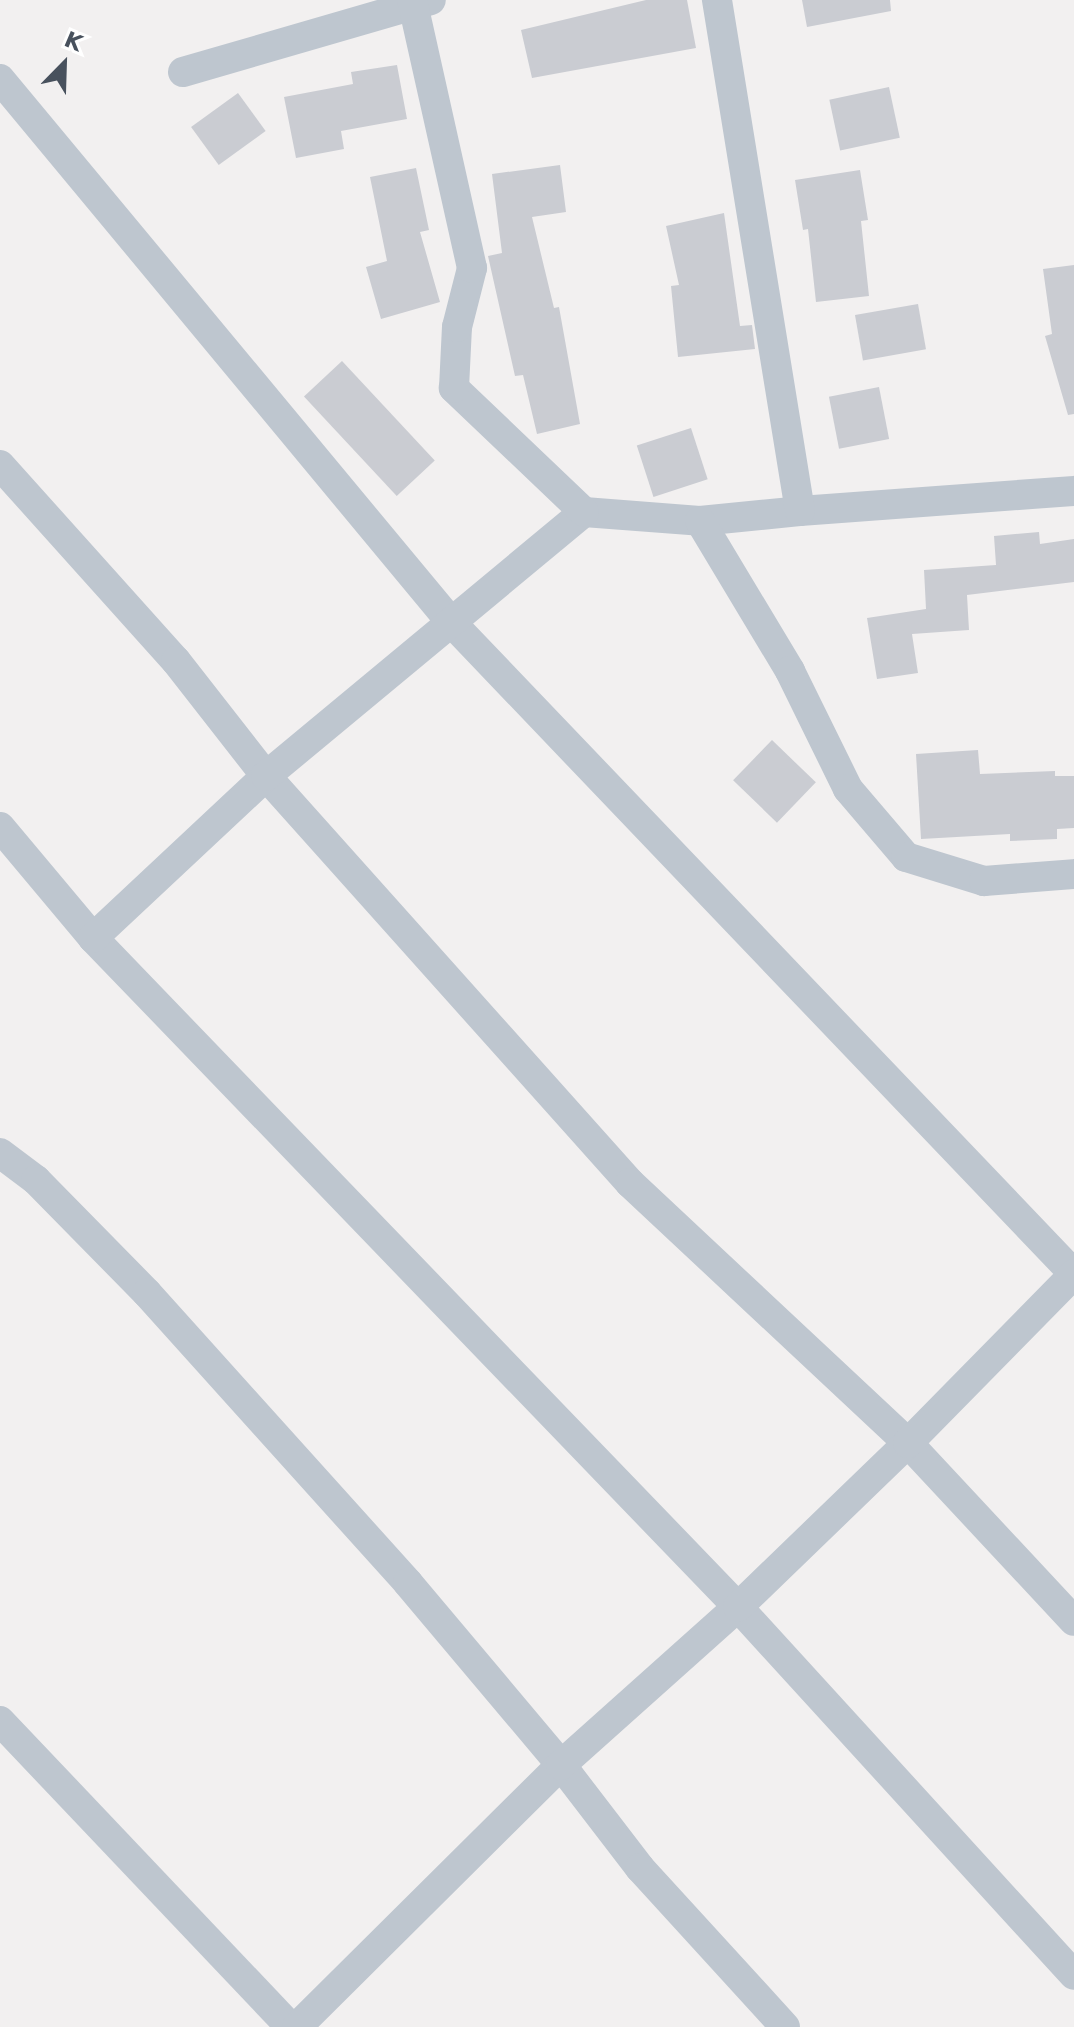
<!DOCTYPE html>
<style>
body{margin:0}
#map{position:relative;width:1074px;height:2027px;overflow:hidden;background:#f2f0f0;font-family:"DejaVu Sans",sans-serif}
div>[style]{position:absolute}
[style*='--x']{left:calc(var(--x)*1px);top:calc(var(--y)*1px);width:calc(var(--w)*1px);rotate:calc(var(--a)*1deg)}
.building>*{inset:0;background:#caccd2;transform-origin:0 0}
.street>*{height:30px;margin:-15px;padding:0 15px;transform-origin:15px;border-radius:15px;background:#bec6cf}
span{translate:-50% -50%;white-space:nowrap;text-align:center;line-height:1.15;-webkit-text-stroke:7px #fff;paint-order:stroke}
.north{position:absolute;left:24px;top:24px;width:80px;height:80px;-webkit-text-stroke:6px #fff;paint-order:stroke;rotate:23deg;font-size:22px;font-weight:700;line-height:32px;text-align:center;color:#48515d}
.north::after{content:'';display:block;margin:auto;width:28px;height:36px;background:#48515d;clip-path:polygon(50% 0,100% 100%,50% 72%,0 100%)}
</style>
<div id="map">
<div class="building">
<div style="clip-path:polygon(646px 0,687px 0,696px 48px,532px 78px,521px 30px)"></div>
<div style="clip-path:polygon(802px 0,890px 0,891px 11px,807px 27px)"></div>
<div style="clip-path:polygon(397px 65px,407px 119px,341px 131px,344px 149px,296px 158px,284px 97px,353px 84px,351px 72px)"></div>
<div style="left:889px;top:87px;width:52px;height:61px;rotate:78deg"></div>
<div style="left:238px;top:93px;width:47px;height:58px;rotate:54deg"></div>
<div style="clip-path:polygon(560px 165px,566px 212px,532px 217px,554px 308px,559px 307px,580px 424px,537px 434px,523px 375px,515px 376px,488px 256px,502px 253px,492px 174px)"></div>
<div style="clip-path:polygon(416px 168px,429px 230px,420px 232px,440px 302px,381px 319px,366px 267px,387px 261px,370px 177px)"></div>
<div style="clip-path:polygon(860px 170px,868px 220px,861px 221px,869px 296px,816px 302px,808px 229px,803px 230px,795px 180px)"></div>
<div style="clip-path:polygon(724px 213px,740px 326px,752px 325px,755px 349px,678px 357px,671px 286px,679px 285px,666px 226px)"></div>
<div style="clip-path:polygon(1074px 265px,1074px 414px,1068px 415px,1045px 336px,1052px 334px,1043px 269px)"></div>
<div style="left:918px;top:304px;width:46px;height:64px;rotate:80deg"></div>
<div style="left:342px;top:361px;width:136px;height:52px;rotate:47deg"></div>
<div style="left:879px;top:387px;width:53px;height:51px;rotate:79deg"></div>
<div style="left:691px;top:428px;width:54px;height:57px;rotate:72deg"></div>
<div style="clip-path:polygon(1039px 532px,1040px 544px,1074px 539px,1074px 582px,967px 595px,969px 630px,912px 634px,918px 673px,877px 679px,867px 618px,926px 609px,924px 570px,996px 565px,994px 536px)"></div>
<div style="left:772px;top:740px;width:61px;height:56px;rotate:44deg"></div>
<div style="clip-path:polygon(978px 750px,980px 774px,1055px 771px,1055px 776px,1074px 776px,1074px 828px,1057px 829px,1057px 839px,1010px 841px,1010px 834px,921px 839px,916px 754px)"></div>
</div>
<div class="street">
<div style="--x:183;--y:72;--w:258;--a:-16.2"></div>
<div style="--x:0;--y:79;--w:706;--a:50.29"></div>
<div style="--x:451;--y:622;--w:902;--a:46.3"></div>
<div style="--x:0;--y:465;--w:263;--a:48.1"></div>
<div style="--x:176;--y:661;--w:146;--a:52"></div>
<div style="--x:266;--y:776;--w:546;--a:48.19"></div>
<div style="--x:630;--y:1183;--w:381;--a:43.1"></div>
<div style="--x:908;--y:1443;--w:243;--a:47"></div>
<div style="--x:800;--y:511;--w:275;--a:-4.2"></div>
<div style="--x:584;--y:512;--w:116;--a:4.4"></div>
<div style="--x:700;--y:521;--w:100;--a:-5.7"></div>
<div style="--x:800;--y:511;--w:518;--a:-99.23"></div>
<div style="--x:700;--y:521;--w:175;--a:59"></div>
<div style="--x:790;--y:671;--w:131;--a:63.8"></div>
<div style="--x:848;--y:789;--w:89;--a:49.5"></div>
<div style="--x:906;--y:857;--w:82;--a:17.1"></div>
<div style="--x:984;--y:881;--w:90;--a:-4.4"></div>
<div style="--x:0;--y:827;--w:145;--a:50"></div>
<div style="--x:93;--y:938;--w:929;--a:46.05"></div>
<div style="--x:738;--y:1607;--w:498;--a:47.6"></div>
<div style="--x:93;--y:938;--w:237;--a:-43.1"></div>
<div style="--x:266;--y:776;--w:413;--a:-39.7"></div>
<div style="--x:584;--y:512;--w:180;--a:-136.4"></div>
<div style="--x:454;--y:388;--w:61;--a:-87.2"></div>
<div style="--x:457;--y:327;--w:61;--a:-75.7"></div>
<div style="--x:472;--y:268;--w:275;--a:-102.6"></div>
<div style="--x:0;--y:1153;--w:45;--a:36.9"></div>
<div style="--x:36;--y:1180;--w:158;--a:45.5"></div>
<div style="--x:147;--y:1293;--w:390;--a:48"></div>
<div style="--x:408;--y:1583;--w:238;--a:49.9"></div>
<div style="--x:561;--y:1765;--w:130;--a:52.5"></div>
<div style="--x:640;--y:1868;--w:215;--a:47.6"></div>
<div style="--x:0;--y:1721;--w:422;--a:46.5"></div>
<div style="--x:297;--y:2027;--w:372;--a:-44.8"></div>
<div style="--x:561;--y:1765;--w:237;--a:-41.8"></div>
<div style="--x:738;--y:1607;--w:236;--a:-44"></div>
<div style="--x:908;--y:1443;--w:237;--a:-45.5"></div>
</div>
<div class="north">K</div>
</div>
